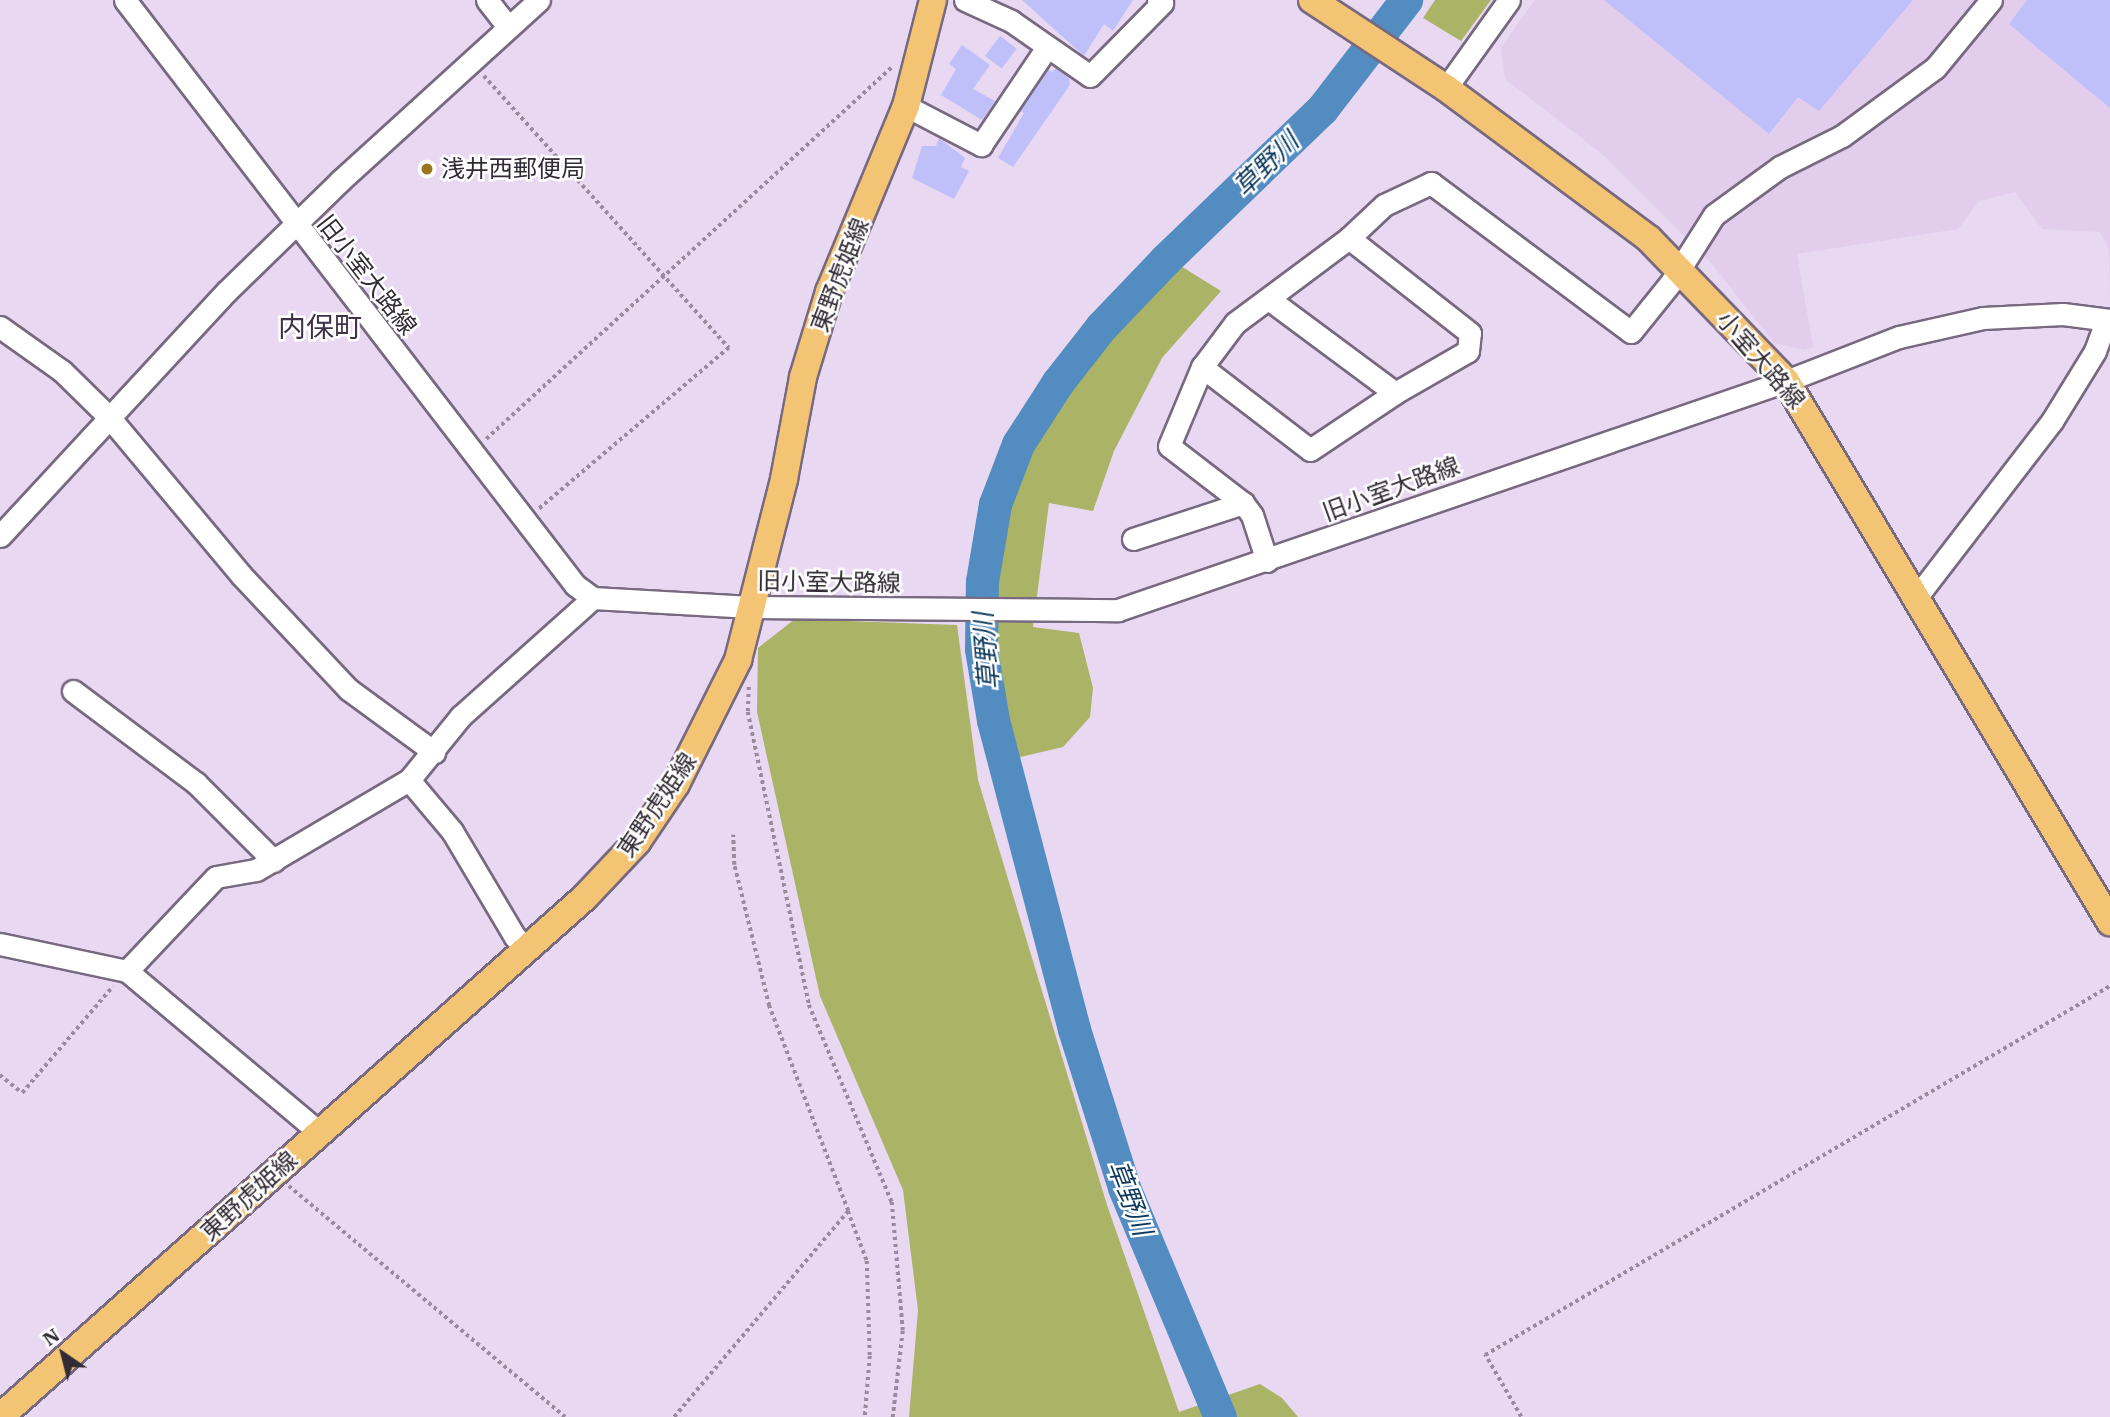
<!DOCTYPE html>
<meta charset="utf-8">
<style>
body{margin:0}
#map{position:relative;width:2110px;height:1417px;overflow:hidden;background:#e8d8f1;font-family:"IBM Plex Serif","Noto Sans JP",serif}
div>[style]{position:absolute}
[style*='--x']{left:calc(var(--x)*1px);top:calc(var(--y)*1px);width:calc(var(--w)*1px);rotate:calc(var(--a)*1deg)}
.built>*{inset:0;background:#e2cded}
.forest>*{inset:0;background:#abb366}
.river>*{height:33px;margin:-16.5px;padding:0 16.5px;transform-origin:16.5px;border-radius:16.5px;background:#528cc1}
.building>*{inset:0;background:#bfc0fa;transform-origin:0 0}
.path>*{height:3.5px;margin-top:-1.75px;transform-origin:0;background:repeating-linear-gradient(90deg,#978b9d 0 3.5px,transparent 0 7px)}
.roads{filter:drop-shadow(2px 0 #77697f) drop-shadow(-2px 0 #77697f) drop-shadow(0 2px #77697f) drop-shadow(0 -2px #77697f)}
.minor>*{height:21px;margin:-10.5px;padding:0 10.5px;transform-origin:10.5px;border-radius:10.5px;background:#fff}
.major>*{height:26px;margin:-13px;padding:0 13px;transform-origin:13px;border-radius:13px;background:#f4c475}
.dots>*{width:19px;height:19px;translate:-50% -50%;box-sizing:border-box;border:4px solid #fff;border-radius:50%}
span{translate:-50% -50%;white-space:nowrap;text-align:center;line-height:1.15;-webkit-text-stroke:5px #fff;paint-order:stroke}
.poi-label{font-size:24px;color:#322b35}
.left{translate:0 -50%;text-align:left}
.street-label{font-size:24px;color:#322b35}
.water-label{font-size:26px;color:#0d395d;font-style:italic}
.quarter-label{font-size:28px;color:#3f3246}
.north{position:absolute;left:28px;top:1319px;width:70px;height:70px;-webkit-text-stroke:5px #fff;paint-order:stroke;rotate:325deg;font-size:19px;font-weight:700;line-height:28px;text-align:center;color:#322b35}
.north::after{content:'';display:block;margin:auto;width:24px;height:32px;background:#322b35;clip-path:polygon(50% 0,100% 100%,50% 72%,0 100%)}
</style>
<div id="map">
<div class="built">
<div style="clip-path:polygon(1535px 0,2110px 0,2110px 307px,2109px 249px,2100px 232px,2042px 229px,2015px 192px,1979px 201px,1958px 229px,1797px 254px,1813px 347px,1805px 350px,1774px 343px,1712px 264px,1602px 154px,1505px 79px,1501px 47px)"></div>
</div>
<div class="forest">
<div style="clip-path:polygon(1435px 0,1491px 0,1461px 41px,1423px 18px)"></div>
<div style="clip-path:polygon(1171px 260px,1221px 291px,1162px 358px,1114px 451px,1093px 511px,1049px 503px,1033px 627px,1079px 633px,1093px 688px,1090px 717px,1063px 747px,1008px 760px,993px 577px,1018px 466px,1075px 373px)"></div>
<div style="clip-path:polygon(795px 619px,957px 625px,978px 780px,1107px 1205px,1179px 1412px,1260px 1384px,1282px 1398px,1298px 1417px,909px 1417px,918px 1310px,903px 1190px,820px 996px,757px 712px,758px 648px)"></div>
</div>
<div class="river">
<div style="--x:1220;--y:1417;--w:249;--a:-112.7"></div>
<div style="--x:1124;--y:1187;--w:166;--a:-107.6"></div>
<div style="--x:1074;--y:1029;--w:319;--a:-104.7"></div>
<div style="--x:993;--y:720;--w:72;--a:-99.6"></div>
<div style="--x:981;--y:649;--w:68;--a:-89.2"></div>
<div style="--x:982;--y:581;--w:78;--a:-80.4"></div>
<div style="--x:995;--y:504;--w:64;--a:-69"></div>
<div style="--x:1018;--y:444;--w:74;--a:-57.2"></div>
<div style="--x:1058;--y:382;--w:70;--a:-52"></div>
<div style="--x:1101;--y:327;--w:93;--a:-46.3"></div>
<div style="--x:1165;--y:260;--w:218;--a:-43.9"></div>
<div style="--x:1322;--y:109;--w:138;--a:-52.4"></div>
</div>
<div class="building">
<div style="clip-path:polygon(1022px 0,1133px 0,1113px 31px,1104px 24px,1084px 56px)"></div>
<div style="clip-path:polygon(1604px 0,1913px 0,1819px 111px,1798px 97px,1769px 134px)"></div>
<div style="clip-path:polygon(2027px 0,2110px 0,2110px 108px,2009px 24px)"></div>
<div style="left:1000px;top:36px;width:21px;height:25px;rotate:37deg"></div>
<div style="clip-path:polygon(962px 45px,990px 65px,973px 89px,995px 101px,982px 120px,941px 95px,956px 69px,949px 64px)"></div>
<div style="clip-path:polygon(1056px 68px,1069px 78px,1070px 85px,1013px 167px,998px 158px,1024px 113px,1020px 111px,1048px 69px,1052px 72px)"></div>
<div style="clip-path:polygon(939px 138px,965px 158px,961px 167px,969px 171px,954px 199px,912px 178px,922px 146px,936px 146px)"></div>
</div>
<div class="path">
<div style="--x:484;--y:76;--w:366;--a:48"></div>
<div style="--x:729;--y:348;--w:249;--a:139.7"></div>
<div style="--x:486;--y:439;--w:552;--a:-42.5"></div>
<div style="--x:749;--y:687;--w:25;--a:92"></div>
<div style="--x:748;--y:712;--w:299;--a:78.2"></div>
<div style="--x:809;--y:1005;--w:214;--a:67.2"></div>
<div style="--x:892;--y:1202;--w:129;--a:85.1"></div>
<div style="--x:903;--y:1331;--w:87;--a:96.6"></div>
<div style="--x:0;--y:1075;--w:28;--a:39"></div>
<div style="--x:22;--y:1093;--w:140;--a:-49.6"></div>
<div style="--x:289;--y:1186;--w:360;--a:39.9"></div>
<div style="--x:848;--y:1211;--w:53;--a:69.2"></div>
<div style="--x:867;--y:1261;--w:95;--a:88.2"></div>
<div style="--x:870;--y:1356;--w:61;--a:94.7"></div>
<div style="--x:674;--y:1417;--w:270;--a:-49.8"></div>
<div style="--x:848;--y:1211;--w:220;--a:-111.1"></div>
<div style="--x:769;--y:1006;--w:145;--a:-103.9"></div>
<div style="--x:734;--y:865;--w:30;--a:-92"></div>
<div style="--x:1521;--y:1417;--w:72;--a:-120.1"></div>
<div style="--x:1485;--y:1355;--w:726;--a:-30.56"></div>
</div>
<div class="roads">
<div class="minor">
<div style="--x:125;--y:0;--w:738;--a:52.43"></div>
<div style="--x:575;--y:585;--w:22;--a:36"></div>
<div style="--x:593;--y:598;--w:158;--a:3.3"></div>
<div style="--x:751;--y:607;--w:367;--a:0.5"></div>
<div style="--x:1118;--y:610;--w:706;--a:-18.92"></div>
<div style="--x:1786;--y:381;--w:121;--a:-21.3"></div>
<div style="--x:1899;--y:337;--w:86;--a:-12.7"></div>
<div style="--x:1983;--y:318;--w:80;--a:-2.9"></div>
<div style="--x:2063;--y:314;--w:47;--a:7.3"></div>
<div style="--x:487;--y:0;--w:34;--a:52"></div>
<div style="--x:965;--y:0;--w:51;--a:24.5"></div>
<div style="--x:1011;--y:21;--w:96;--a:34.8"></div>
<div style="--x:1090;--y:76;--w:103;--a:-45.4"></div>
<div style="--x:1162;--y:3;--w:5;--a:-143"></div>
<div style="--x:1446;--y:88;--w:108;--a:-54.4"></div>
<div style="--x:906;--y:106;--w:85;--a:27.5"></div>
<div style="--x:981;--y:145;--w:118;--a:-56"></div>
<div style="--x:1270;--y:300;--w:156;--a:36.6"></div>
<div style="--x:0;--y:327;--w:76;--a:35.4"></div>
<div style="--x:62;--y:371;--w:66;--a:44.4"></div>
<div style="--x:109;--y:417;--w:207;--a:50.1"></div>
<div style="--x:242;--y:576;--w:155;--a:46.8"></div>
<div style="--x:348;--y:689;--w:107;--a:36.2"></div>
<div style="--x:1202;--y:367;--w:136;--a:37.5"></div>
<div style="--x:1310;--y:450;--w:102;--a:-33.8"></div>
<div style="--x:1395;--y:393;--w:84;--a:-29.9"></div>
<div style="--x:1468;--y:351;--w:18;--a:-84"></div>
<div style="--x:1470;--y:333;--w:154;--a:-141.9"></div>
<div style="--x:0;--y:536;--w:334;--a:-47.2"></div>
<div style="--x:227;--y:291;--w:158;--a:-44.2"></div>
<div style="--x:340;--y:181;--w:269;--a:-42.3"></div>
<div style="--x:1133;--y:539;--w:116;--a:-18.1"></div>
<div style="--x:1267;--y:561;--w:48;--a:-108.1"></div>
<div style="--x:1252;--y:515;--w:15;--a:-127"></div>
<div style="--x:1243;--y:503;--w:93;--a:-142.4"></div>
<div style="--x:1169;--y:446;--w:86;--a:-67.3"></div>
<div style="--x:1202;--y:367;--w:55;--a:-53.1"></div>
<div style="--x:1235;--y:323;--w:142;--a:-36.7"></div>
<div style="--x:1349;--y:238;--w:48;--a:-43.3"></div>
<div style="--x:1384;--y:205;--w:52;--a:-25.1"></div>
<div style="--x:1431;--y:183;--w:249;--a:36.7"></div>
<div style="--x:1631;--y:332;--w:65;--a:-51.2"></div>
<div style="--x:1672;--y:281;--w:78;--a:-57.5"></div>
<div style="--x:1714;--y:215;--w:82;--a:-36"></div>
<div style="--x:1780;--y:167;--w:69;--a:-26.6"></div>
<div style="--x:1842;--y:136;--w:115;--a:-36.2"></div>
<div style="--x:1935;--y:68;--w:88;--a:-50.5"></div>
<div style="--x:1918;--y:595;--w:220;--a:-52.4"></div>
<div style="--x:2052;--y:421;--w:82;--a:-58.4"></div>
<div style="--x:2095;--y:351;--w:33;--a:-70"></div>
<div style="--x:73;--y:691;--w:154;--a:36.8"></div>
<div style="--x:196;--y:783;--w:110;--a:45"></div>
<div style="--x:409;--y:780;--w:67;--a:49.9"></div>
<div style="--x:452;--y:831;--w:123;--a:59.3"></div>
<div style="--x:515;--y:937;--w:17;--a:45"></div>
<div style="--x:0;--y:944;--w:130;--a:12"></div>
<div style="--x:127;--y:971;--w:251;--a:40"></div>
<div style="--x:127;--y:971;--w:129;--a:-46.6"></div>
<div style="--x:216;--y:877;--w:41;--a:-9.9"></div>
<div style="--x:256;--y:870;--w:178;--a:-30.5"></div>
<div style="--x:409;--y:780;--w:82;--a:-50.9"></div>
<div style="--x:461;--y:716;--w:177;--a:-41.8"></div>
</div>
<div class="major">
<div style="--x:1312;--y:0;--w:160;--a:33.3"></div>
<div style="--x:1446;--y:88;--w:253;--a:36.6"></div>
<div style="--x:1649;--y:239;--w:197;--a:46"></div>
<div style="--x:1786;--y:381;--w:631;--a:59.08"></div>
<div style="--x:0;--y:1417;--w:783;--a:-41.63"></div>
<div style="--x:585;--y:897;--w:76;--a:-46.6"></div>
<div style="--x:637;--y:842;--w:70;--a:-56.1"></div>
<div style="--x:676;--y:784;--w:139;--a:-63.4"></div>
<div style="--x:738;--y:660;--w:187;--a:-75.7"></div>
<div style="--x:784;--y:479;--w:104;--a:-79.4"></div>
<div style="--x:803;--y:377;--w:89;--a:-73"></div>
<div style="--x:829;--y:292;--w:201;--a:-67.5"></div>
<div style="--x:906;--y:106;--w:109;--a:-75.7"></div>
</div>
</div>
<div class="dots">
<div style="left:427px;top:169px;background:#9b7420"></div>
</div>
<div class="poi-label">
<span class="left" style="left:441px;top:169px">浅井西郵便局</span>
</div>
<div class="street-label">
<span style="left:367px;top:275px;rotate:52deg">旧小室大路線</span>
<span style="left:840px;top:275px;rotate:-69deg">東野虎姫線</span>
<span style="left:1761px;top:360px;rotate:49deg">小室大路線</span>
<span style="left:1391px;top:489px;rotate:-20deg">旧小室大路線</span>
<span style="left:829px;top:582px;rotate:1deg">旧小室大路線</span>
<span style="left:657px;top:805px;rotate:-56deg">東野虎姫線</span>
<span style="left:249px;top:1196px;rotate:-42deg">東野虎姫線</span>
</div>
<div class="water-label">
<span style="left:1266px;top:164px;rotate:-44deg">草野川</span>
<span style="left:986px;top:651px;rotate:-95deg">草野川</span>
<span style="left:1130px;top:1198px;rotate:69deg">草野川</span>
</div>
<div class="quarter-label">
<span style="left:320px;top:327px">内保町</span>
</div>
<div class="north">N</div>
</div>
